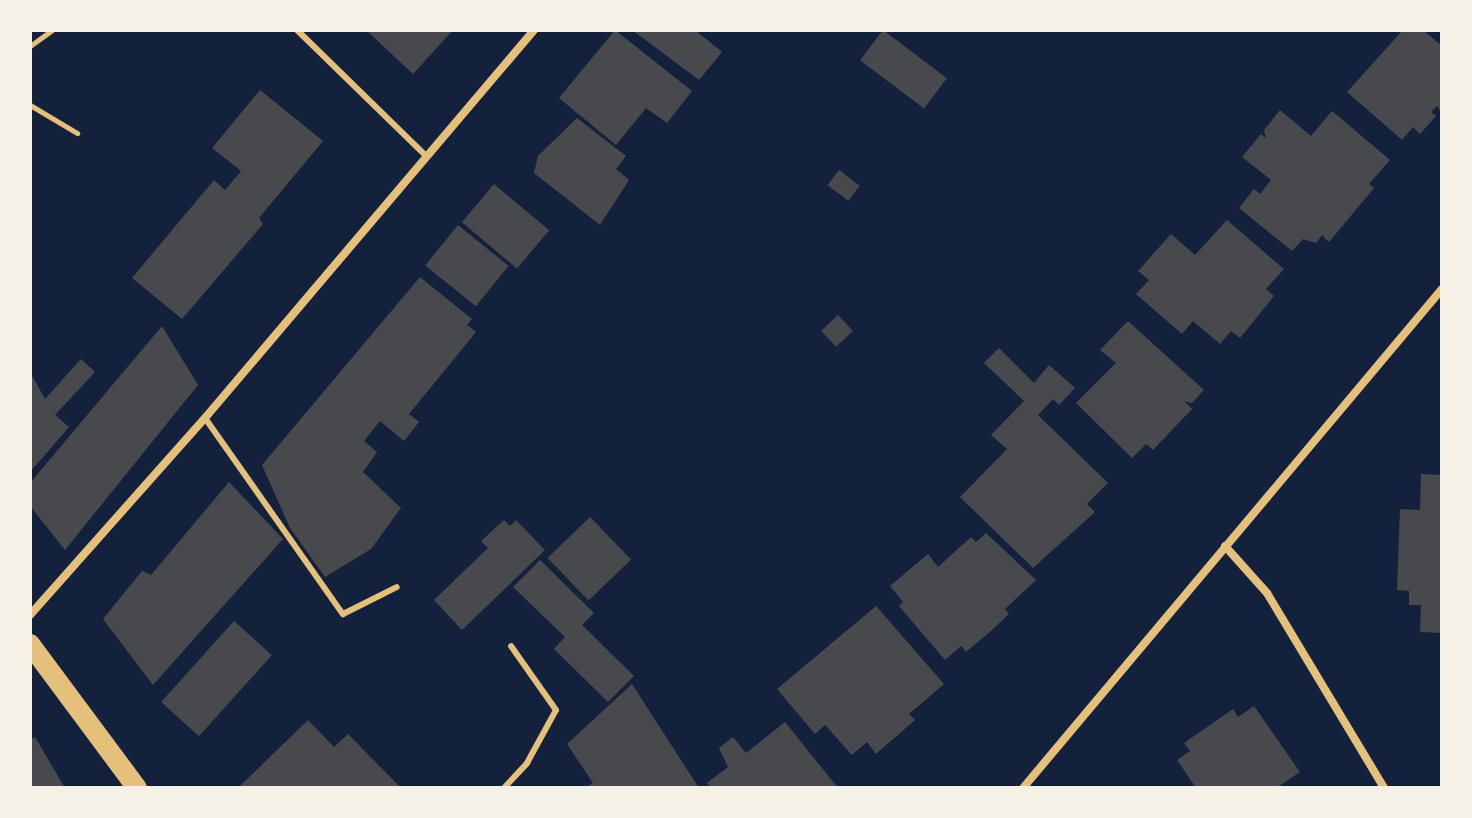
<!DOCTYPE html>
<style>
body{margin:0}
#map{position:relative;width:1472px;height:818px;overflow:hidden;background:#14213d;font-family:Ubuntu,sans-serif}
div>[style]{position:absolute}
[style*='--x']{left:calc(var(--x)*1px);top:calc(var(--y)*1px);width:calc(var(--w)*1px);rotate:calc(var(--a)*1deg)}
.building>*{inset:0;background:#48494c;transform-origin:0 0}
.path>*{height:5px;margin:-2.5px;padding:0 2.5px;transform-origin:2.5px;border-radius:2.5px;background:#e5c07b}
.service>*{height:6px;margin:-3px;padding:0 3px;transform-origin:3px;border-radius:3px;background:#e5c07b}
.minor>*{height:8px;margin:-4px;padding:0 4px;transform-origin:4px;border-radius:4px;background:#e5c07b}
.primary>*{height:20px;margin:-10px;padding:0 10px;transform-origin:10px;border-radius:10px;background:#e5c07b}
span{translate:-50% -50%;white-space:nowrap;text-align:center;line-height:1.15;-webkit-text-stroke:8px #f6f1e7;paint-order:stroke}
.frame{position:absolute;inset:0;border:32px solid #f6f1e7;pointer-events:none}
</style>
<div id="map">
<div class="building">
<div style="clip-path:polygon(366px 30px,453px 30px,413px 74px)"></div>
<div style="clip-path:polygon(615px 30px,692px 91px,667px 123px,646px 108px,616px 145px,559px 98px)"></div>
<div style="clip-path:polygon(632px 30px,695px 30px,722px 52px,699px 80px)"></div>
<div style="left:883px;top:30px;width:80px;height:38px;rotate:37deg"></div>
<div style="clip-path:polygon(1403px 30px,1423px 30px,1442px 46px,1442px 113px,1437px 106px,1431px 112px,1436px 116px,1420px 134px,1413px 127px,1402px 140px,1347px 92px)"></div>
<div style="clip-path:polygon(260px 90px,323px 141px,259px 218px,263px 224px,182px 319px,132px 278px,214px 180px,225px 190px,241px 171px,212px 148px)"></div>
<div style="clip-path:polygon(1280px 110px,1311px 136px,1332px 111px,1390px 160px,1369px 184px,1374px 188px,1329px 242px,1322px 235px,1316px 243px,1303px 239px,1292px 251px,1239px 208px,1254px 189px,1260px 194px,1271px 180px,1242px 157px,1261px 134px,1266px 138px,1264px 130px)"></div>
<div style="clip-path:polygon(577px 118px,626px 156px,616px 169px,629px 180px,600px 225px,534px 173px,538px 156px)"></div>
<div style="left:839px;top:170px;width:26px;height:19px;rotate:37deg"></div>
<div style="left:494px;top:184px;width:72px;height:50px;rotate:40deg"></div>
<div style="clip-path:polygon(1227px 220px,1284px 269px,1266px 289px,1274px 296px,1240px 338px,1231px 331px,1220px 344px,1193px 321px,1182px 334px,1136px 294px,1149px 280px,1138px 271px,1171px 234px,1195px 255px)"></div>
<div style="left:458px;top:225px;width:65px;height:52px;rotate:39deg"></div>
<div style="clip-path:polygon(420px 277px,472px 319px,467px 325px,476px 332px,409px 414px,419px 422px,404px 441px,380px 421px,364px 441px,377px 452px,363px 472px,401px 508px,371px 549px,325px 577px,290px 528px,262px 465px)"></div>
<div style="left:838px;top:315px;width:22px;height:23px;rotate:47deg"></div>
<div style="clip-path:polygon(1128px 321px,1204px 390px,1192px 403px,1184px 401px,1192px 409px,1153px 450px,1146px 444px,1132px 458px,1076px 403px,1116px 363px,1100px 350px)"></div>
<div style="clip-path:polygon(162px 326px,198px 385px,65px 550px,30px 506px,30px 483px)"></div>
<div style="clip-path:polygon(999px 348px,1034px 383px,1049px 365px,1075px 388px,1059px 405px,1053px 399px,1038px 415px,1108px 483px,1087px 504px,1095px 512px,1033px 568px,960px 497px,1007px 449px,991px 435px,1024px 401px,984px 363px)"></div>
<div style="clip-path:polygon(81px 359px,95px 372px,55px 415px,69px 427px,30px 472px,30px 372px,45px 399px)"></div>
<div style="clip-path:polygon(1421px 474px,1442px 475px,1442px 633px,1420px 632px,1421px 605px,1409px 605px,1409px 591px,1397px 590px,1400px 509px,1420px 510px)"></div>
<div style="clip-path:polygon(229px 482px,283px 539px,153px 685px,103px 619px,142px 571px,151px 575px)"></div>
<div style="left:590px;top:517px;width:59px;height:59px;rotate:46deg"></div>
<div style="clip-path:polygon(504px 520px,510px 526px,516px 520px,545px 550px,462px 630px,434px 600px,488px 548px,481px 541px)"></div>
<div style="clip-path:polygon(986px 533px,1036px 580px,1005px 609px,1009px 614px,992px 630px,966px 652px,961px 646px,945px 660px,899px 606px,903px 602px,890px 586px,928px 554px,938px 567px,971px 537px,976px 542px)"></div>
<div style="clip-path:polygon(540px 560px,594px 613px,582px 625px,634px 676px,608px 702px,554px 649px,565px 637px,513px 587px)"></div>
<div style="clip-path:polygon(876px 606px,944px 684px,909px 714px,915px 720px,876px 754px,867px 742px,852px 755px,825px 725px,815px 734px,777px 689px)"></div>
<div style="left:234px;top:621px;width:51px;height:109px;rotate:42deg"></div>
<div style="clip-path:polygon(632px 684px,699px 788px,585px 788px,593px 783px,567px 744px)"></div>
<div style="clip-path:polygon(1254px 706px,1300px 772px,1276px 788px,1196px 788px,1177px 760px,1190px 751px,1184px 743px,1233px 709px,1238px 717px)"></div>
<div style="clip-path:polygon(308px 720px,334px 747px,348px 734px,401px 788px,238px 788px)"></div>
<div style="clip-path:polygon(785px 722px,838px 788px,711px 788px,707px 783px,728px 767px,719px 748px,733px 737px,746px 753px)"></div>
<div style="clip-path:polygon(35px 737px,62px 783px,65px 788px,30px 788px,30px 740px)"></div>
</div>
<div class="path">
<div style="--x:30;--y:46;--w:27;--a:-36"></div>
<div style="--x:30;--y:105;--w:55;--a:30.8"></div>
</div>
<div class="service">
<div style="--x:297;--y:30;--w:177;--a:44.3"></div>
<div style="--x:205;--y:418;--w:240;--a:54.9"></div>
<div style="--x:343;--y:614;--w:60;--a:-26.6"></div>
<div style="--x:504;--y:788;--w:34;--a:-47"></div>
<div style="--x:527;--y:763;--w:60;--a:-61.3"></div>
<div style="--x:556;--y:710;--w:78;--a:-125.1"></div>
</div>
<div class="minor">
<div style="--x:1225;--y:546;--w:63;--a:48.2"></div>
<div style="--x:1267;--y:593;--w:227;--a:59"></div>
<div style="--x:30;--y:615;--w:264;--a:-48.4"></div>
<div style="--x:205;--y:418;--w:509;--a:-49.7"></div>
<div style="--x:1023;--y:788;--w:652;--a:-49.98"></div>
</div>
<div class="primary">
<div style="--x:30;--y:644;--w:179;--a:53.4"></div>
</div>
<div class="frame"></div>
</div>
